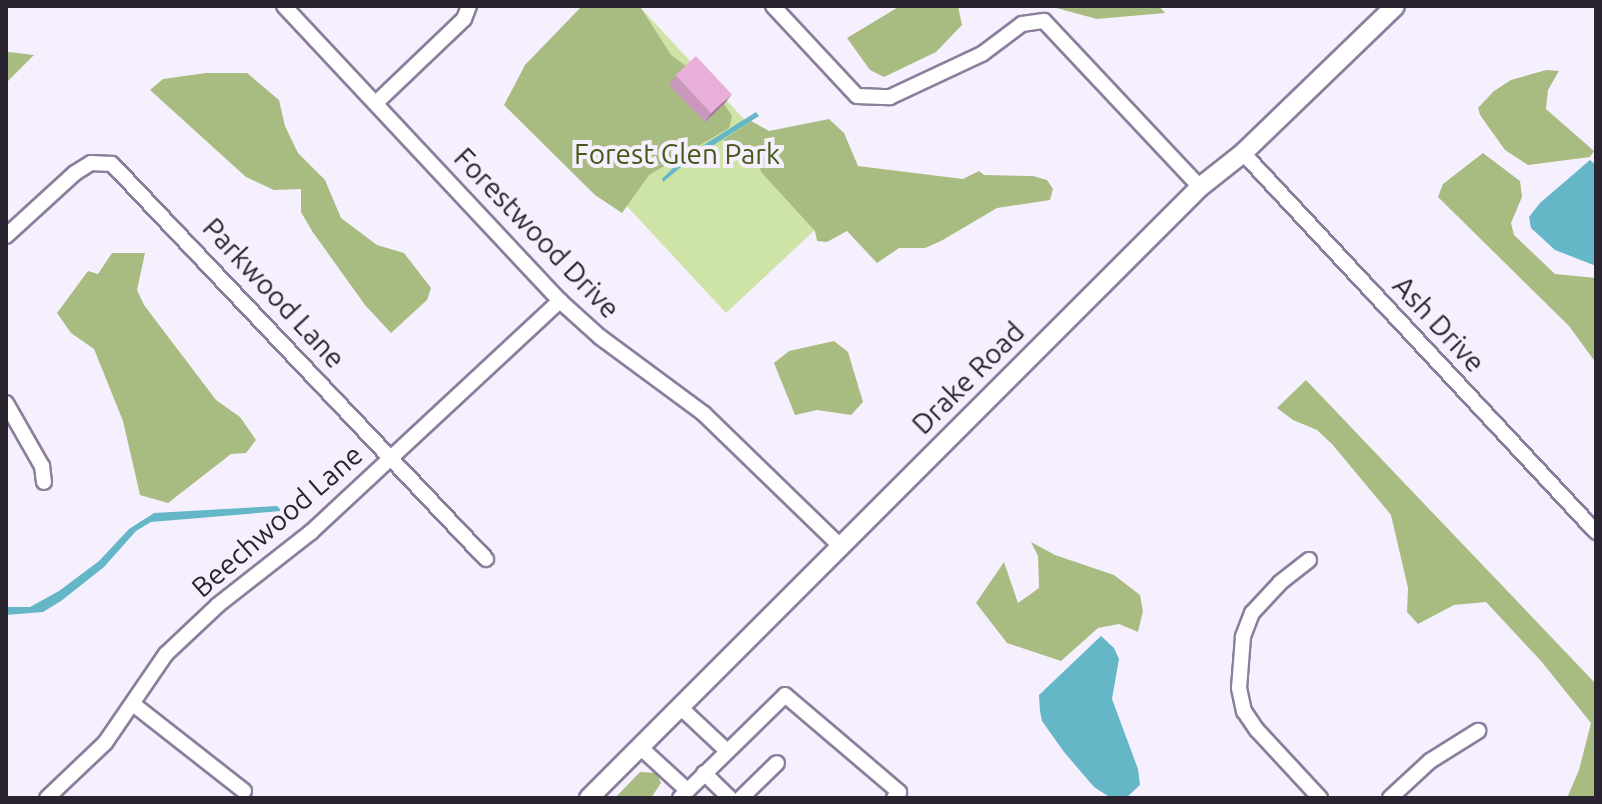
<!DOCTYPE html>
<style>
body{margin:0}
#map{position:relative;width:1602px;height:804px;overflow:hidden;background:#f6f0fe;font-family:Ubuntu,sans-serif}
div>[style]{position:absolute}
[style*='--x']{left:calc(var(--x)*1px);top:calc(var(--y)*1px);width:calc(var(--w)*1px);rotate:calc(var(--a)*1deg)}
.green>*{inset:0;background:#cee3a6}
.forest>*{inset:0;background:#a8bc81}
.water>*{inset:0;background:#65b7c7}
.roads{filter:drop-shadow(2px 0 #8c7e9d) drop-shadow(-2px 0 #8c7e9d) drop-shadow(0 2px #8c7e9d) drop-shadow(0 -2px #8c7e9d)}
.minor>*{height:14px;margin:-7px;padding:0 7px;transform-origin:7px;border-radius:7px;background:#fff}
.tertiary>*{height:18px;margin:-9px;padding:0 9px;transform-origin:9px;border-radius:9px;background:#fff}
.wall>*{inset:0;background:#c897bb}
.shaded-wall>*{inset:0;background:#a27b98}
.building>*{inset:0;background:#e8b0d9;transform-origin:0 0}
span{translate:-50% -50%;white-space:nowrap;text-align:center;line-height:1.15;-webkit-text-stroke:8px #f6f0fe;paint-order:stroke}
.park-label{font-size:28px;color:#475919}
.street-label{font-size:28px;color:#292430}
.frame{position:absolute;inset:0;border:8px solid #292430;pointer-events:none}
</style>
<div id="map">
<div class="green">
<div style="clip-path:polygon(616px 6px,639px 6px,832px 214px,726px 313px,522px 93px)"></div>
</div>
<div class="forest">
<div style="clip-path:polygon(582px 6px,641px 8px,671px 55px,711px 84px,732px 116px,729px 128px,649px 175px,622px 213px,595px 195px,504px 105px,525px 65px)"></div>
<div style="clip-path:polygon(900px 6px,958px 6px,962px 25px,936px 52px,884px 77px,870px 70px,847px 38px)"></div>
<div style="clip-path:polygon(1049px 6px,1159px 6px,1165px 13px,1097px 19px)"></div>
<div style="clip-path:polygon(9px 52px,34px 55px,6px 83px,6px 54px)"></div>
<div style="clip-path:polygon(1546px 70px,1559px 71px,1548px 90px,1546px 109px,1594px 151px,1590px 157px,1528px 165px,1505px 150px,1480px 115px,1478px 108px,1494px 91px,1511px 80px)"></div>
<div style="clip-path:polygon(206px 73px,247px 73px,279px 100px,285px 126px,298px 153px,325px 180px,341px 218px,377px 245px,404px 253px,431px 288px,427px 300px,391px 333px,365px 305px,312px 231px,301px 212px,301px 189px,274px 190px,246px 177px,150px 90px,163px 79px)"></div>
<div style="clip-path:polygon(829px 119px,844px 133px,858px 166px,963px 179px,979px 171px,984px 175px,1033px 176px,1047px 180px,1053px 189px,1050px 200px,997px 208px,941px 241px,925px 248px,899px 248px,877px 263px,847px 231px,827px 242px,817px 241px,815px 231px,761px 172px,758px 160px,723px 140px,751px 121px,769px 131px)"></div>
<div style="clip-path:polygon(1483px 153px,1520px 181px,1522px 197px,1511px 223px,1514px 235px,1555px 274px,1596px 278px,1596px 363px,1569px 326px,1438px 197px,1443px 184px)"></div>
<div style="clip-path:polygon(112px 253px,145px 253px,137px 290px,144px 305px,216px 400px,240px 417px,256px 440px,246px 453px,231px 454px,168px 503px,140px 495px,123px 421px,94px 349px,71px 333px,57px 313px,88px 271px,98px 274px)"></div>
<div style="clip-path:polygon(834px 341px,848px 352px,863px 402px,851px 415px,817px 410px,795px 415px,774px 363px,789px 351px)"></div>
<div style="clip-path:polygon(1306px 380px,1596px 684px,1596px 798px,1567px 798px,1579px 770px,1591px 723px,1541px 661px,1486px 602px,1454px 605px,1418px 624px,1407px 612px,1408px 588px,1391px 515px,1332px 444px,1317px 430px,1293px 420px,1277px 408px)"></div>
<div style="clip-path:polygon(1031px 542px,1055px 555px,1114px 575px,1140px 595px,1143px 611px,1138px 632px,1119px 624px,1098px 628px,1061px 661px,1007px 643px,976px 603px,1004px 562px,1018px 603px,1039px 588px,1038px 556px)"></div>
<div style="clip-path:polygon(640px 772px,657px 773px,661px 783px,651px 798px,615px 798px)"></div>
</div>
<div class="water">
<div style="clip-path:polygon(756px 112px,759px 116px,687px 162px,663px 182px,662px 179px,683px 158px)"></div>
<div style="clip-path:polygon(1590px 160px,1596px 165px,1596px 266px,1555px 250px,1531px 228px,1529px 217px,1540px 203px)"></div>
<div style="clip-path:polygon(277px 506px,282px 511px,151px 522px,136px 531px,104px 567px,61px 601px,43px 612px,6px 615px,6px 607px,30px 607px,59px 591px,99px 561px,129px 529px,154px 513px)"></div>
<div style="clip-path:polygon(1101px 636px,1114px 648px,1119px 659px,1112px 699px,1138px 769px,1140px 785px,1126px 798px,1111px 798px,1094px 787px,1064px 752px,1042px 721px,1040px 711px,1039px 695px)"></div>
</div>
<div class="roads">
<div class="minor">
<div style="--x:284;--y:6;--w:404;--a:46.9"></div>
<div style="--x:560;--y:301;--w:54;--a:42"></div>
<div style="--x:600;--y:337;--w:129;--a:36.5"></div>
<div style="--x:704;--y:414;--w:188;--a:44.1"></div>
<div style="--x:773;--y:6;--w:123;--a:47"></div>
<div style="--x:857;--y:96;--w:33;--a:2"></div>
<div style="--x:890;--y:97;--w:102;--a:-25.1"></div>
<div style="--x:982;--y:54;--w:50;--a:-36.9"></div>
<div style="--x:1022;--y:24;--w:22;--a:-8"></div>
<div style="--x:1044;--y:21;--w:228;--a:46.8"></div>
<div style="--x:377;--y:102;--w:120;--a:-43.7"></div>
<div style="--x:464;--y:19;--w:14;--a:-69"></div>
<div style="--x:1243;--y:153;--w:518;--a:47.03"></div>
<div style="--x:6;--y:236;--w:93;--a:-42.4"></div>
<div style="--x:75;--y:173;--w:19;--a:-32"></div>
<div style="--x:91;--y:163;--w:21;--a:3"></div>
<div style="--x:112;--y:164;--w:544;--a:46.56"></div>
<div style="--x:6;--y:403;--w:73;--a:60.3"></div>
<div style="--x:42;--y:466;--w:16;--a:83"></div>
<div style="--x:1309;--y:560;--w:37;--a:142"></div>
<div style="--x:1280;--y:583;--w:41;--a:133"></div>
<div style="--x:1252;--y:613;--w:26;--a:111"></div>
<div style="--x:1243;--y:637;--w:51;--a:94.5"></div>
<div style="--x:1239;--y:688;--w:24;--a:78"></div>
<div style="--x:1244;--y:711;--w:23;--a:56"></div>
<div style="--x:1257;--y:730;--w:93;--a:47.2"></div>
<div style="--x:133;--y:704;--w:141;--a:38.1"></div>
<div style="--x:679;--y:706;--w:66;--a:43.2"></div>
<div style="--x:640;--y:747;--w:64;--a:42.5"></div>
<div style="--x:704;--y:773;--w:36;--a:44"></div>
<div style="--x:47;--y:798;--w:80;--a:-43.5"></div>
<div style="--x:105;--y:743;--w:108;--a:-55.6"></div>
<div style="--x:166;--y:654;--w:71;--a:-43.3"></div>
<div style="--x:218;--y:605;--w:118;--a:-38.1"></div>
<div style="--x:311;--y:532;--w:340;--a:-42.9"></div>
<div style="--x:680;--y:798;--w:147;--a:-44.4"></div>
<div style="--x:785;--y:695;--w:150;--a:40.4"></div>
<div style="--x:899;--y:792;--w:8;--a:130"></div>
<div style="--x:741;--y:798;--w:50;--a:-44.2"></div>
<div style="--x:1390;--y:798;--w:54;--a:-42.8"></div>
<div style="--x:1430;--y:761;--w:57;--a:-32"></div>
</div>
<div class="tertiary">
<div style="--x:589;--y:798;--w:864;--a:-45"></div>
<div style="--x:1200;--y:187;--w:55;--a:-38.3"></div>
<div style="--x:1243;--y:153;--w:211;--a:-44"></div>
</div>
</div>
<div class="wall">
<div style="clip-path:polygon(676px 76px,725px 103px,705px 122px,669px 85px)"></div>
</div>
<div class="shaded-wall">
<div style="clip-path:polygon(732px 94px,725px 103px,705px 122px,711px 113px)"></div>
</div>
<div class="building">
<div style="left:696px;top:56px;width:52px;height:28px;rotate:47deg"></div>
</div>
<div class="park-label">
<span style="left:677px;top:154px">Forest Glen Park</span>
</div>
<div class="street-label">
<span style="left:537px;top:233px;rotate:46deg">Forestwood Drive</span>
<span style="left:274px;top:293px;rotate:47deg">Parkwood Lane</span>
<span style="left:1439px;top:324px;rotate:47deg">Ash Drive</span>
<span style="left:968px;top:378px;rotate:-45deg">Drake Road</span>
<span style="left:277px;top:521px;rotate:-41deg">Beechwood Lane</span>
</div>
<div class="frame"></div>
</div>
